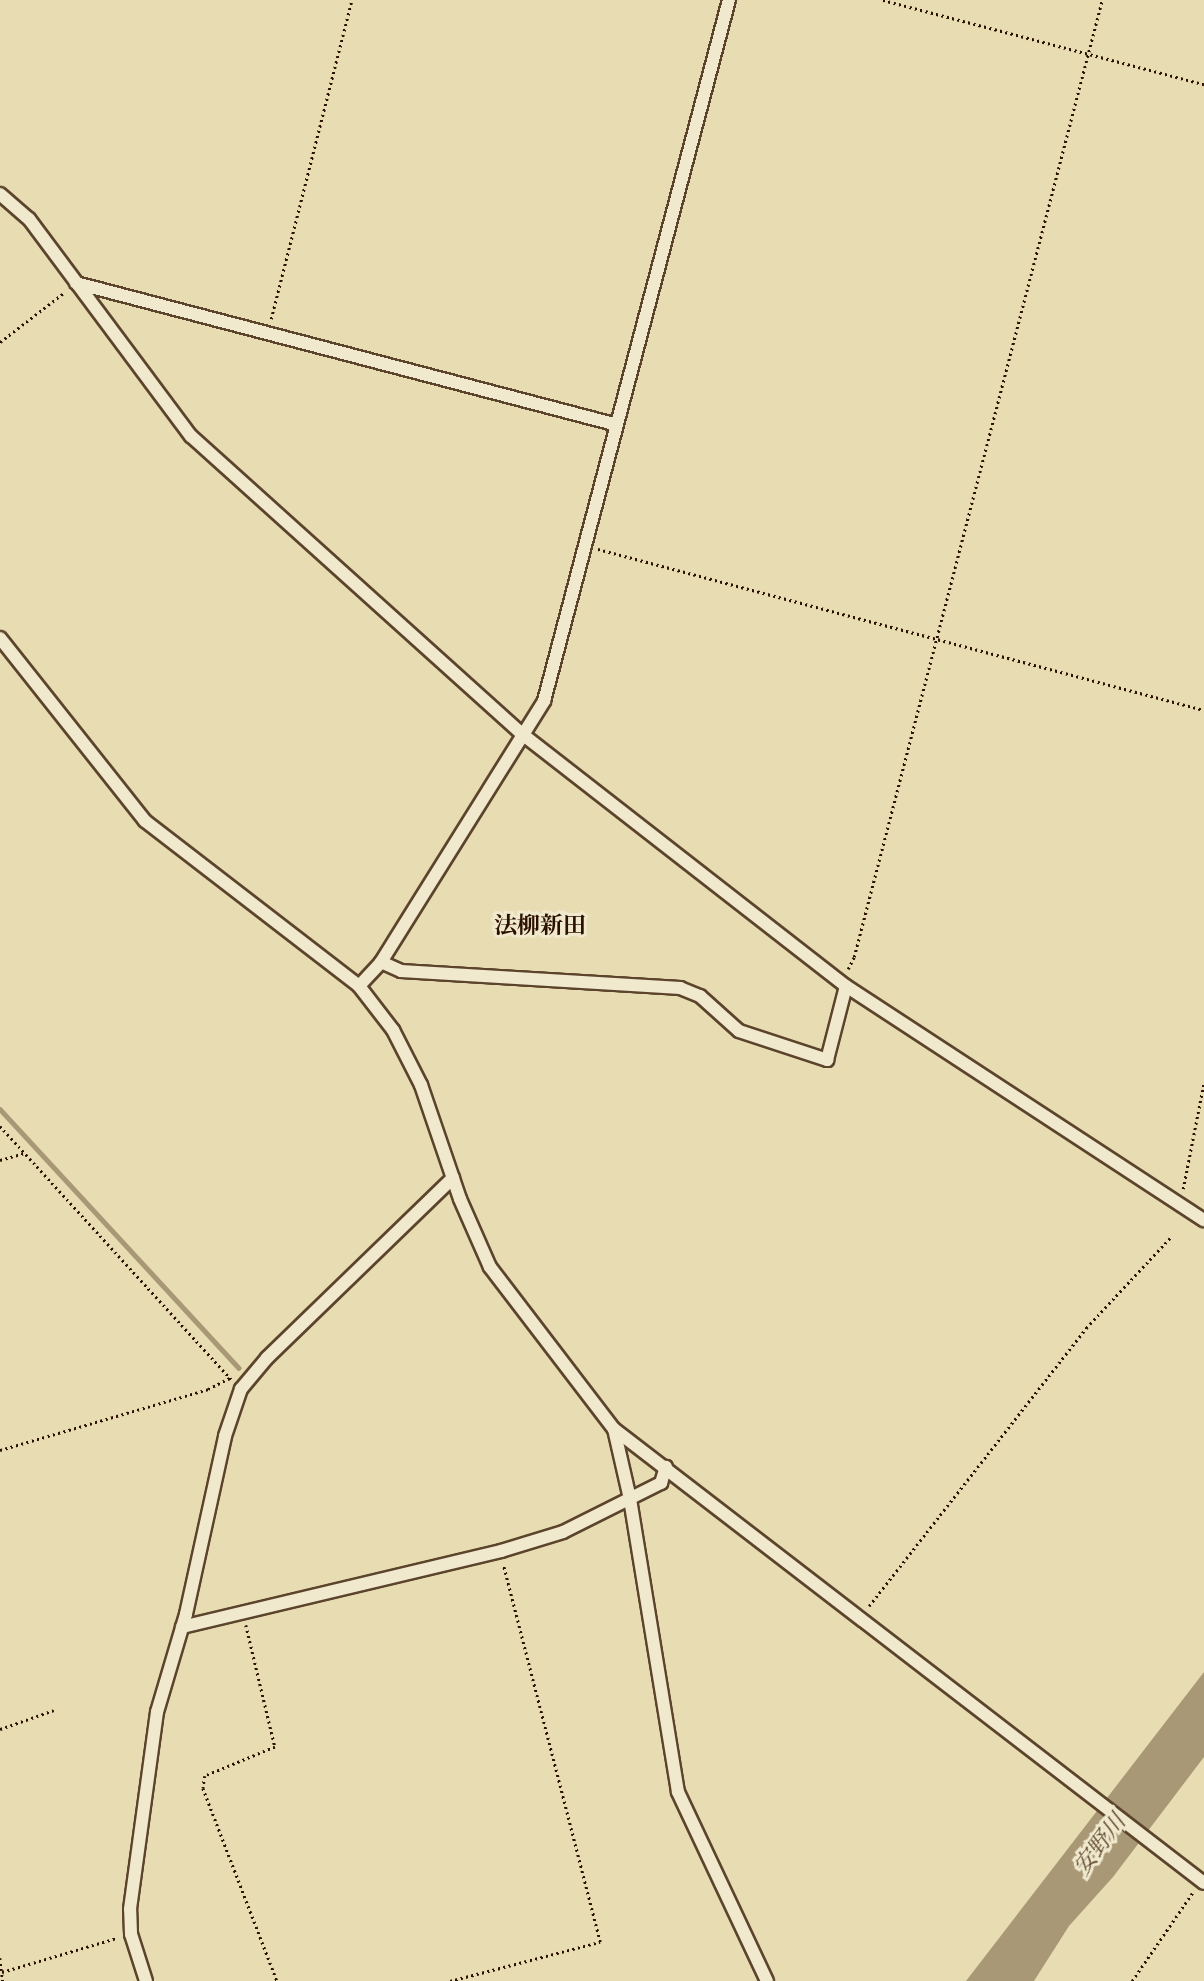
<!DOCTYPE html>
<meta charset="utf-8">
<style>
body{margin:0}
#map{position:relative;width:1204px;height:1981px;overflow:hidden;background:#e8ddb2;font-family:Alegreya,"Noto Serif JP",serif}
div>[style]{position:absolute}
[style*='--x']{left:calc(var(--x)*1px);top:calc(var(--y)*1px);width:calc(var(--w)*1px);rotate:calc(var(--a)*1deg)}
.water>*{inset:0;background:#a89875}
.stream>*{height:4.5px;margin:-2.25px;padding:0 2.25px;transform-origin:2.25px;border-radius:2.25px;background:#a89875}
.path>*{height:2.5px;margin-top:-1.25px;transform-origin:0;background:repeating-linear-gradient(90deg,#2d1100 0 2px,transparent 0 5.5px)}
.roads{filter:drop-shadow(2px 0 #5c442c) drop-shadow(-2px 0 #5c442c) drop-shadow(0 2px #5c442c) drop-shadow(0 -2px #5c442c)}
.minor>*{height:12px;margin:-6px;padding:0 6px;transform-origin:6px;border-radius:6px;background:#f0e9cd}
span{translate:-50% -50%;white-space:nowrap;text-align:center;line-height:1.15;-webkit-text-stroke:6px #f0e9cd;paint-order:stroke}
.neighbourhood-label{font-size:23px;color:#2d1100;font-weight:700}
.water-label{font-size:23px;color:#5e472f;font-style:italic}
</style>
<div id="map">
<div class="water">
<div style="clip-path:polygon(1204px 1672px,1204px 1757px,1113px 1877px,1069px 1926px,1034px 1981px,966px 1981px)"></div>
</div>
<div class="stream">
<div style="--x:0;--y:1109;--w:352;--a:47.3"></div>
</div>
<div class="path">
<div style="--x:883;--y:0;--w:332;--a:14.7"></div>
<div style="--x:271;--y:319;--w:329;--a:-75.8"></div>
<div style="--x:0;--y:342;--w:82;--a:-37.6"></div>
<div style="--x:598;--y:549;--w:627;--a:14.88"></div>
<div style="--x:848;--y:969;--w:13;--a:-63"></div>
<div style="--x:854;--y:957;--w:989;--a:-75.47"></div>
<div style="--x:0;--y:1126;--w:344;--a:47.6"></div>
<div style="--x:0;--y:1160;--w:26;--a:-16"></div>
<div style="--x:1183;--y:1189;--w:109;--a:-78.9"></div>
<div style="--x:0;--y:1450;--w:217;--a:-16.3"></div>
<div style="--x:208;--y:1389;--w:25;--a:-27"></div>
<div style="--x:869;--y:1606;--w:353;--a:-52"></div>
<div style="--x:1086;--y:1328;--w:123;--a:-47"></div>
<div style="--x:246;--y:1625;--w:125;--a:76.6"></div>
<div style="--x:275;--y:1747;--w:76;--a:157.5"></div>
<div style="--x:205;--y:1776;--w:12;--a:99"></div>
<div style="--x:203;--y:1788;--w:207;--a:69"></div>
<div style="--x:0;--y:1729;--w:57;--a:-19.4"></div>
<div style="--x:0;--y:1958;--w:23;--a:83"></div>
<div style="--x:2;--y:1972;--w:120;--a:-16.5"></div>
<div style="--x:450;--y:1981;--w:155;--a:-14.6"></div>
<div style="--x:600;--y:1942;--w:389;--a:-104.4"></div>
<div style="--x:1132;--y:1981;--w:108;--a:-55.6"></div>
</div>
<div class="roads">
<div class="minor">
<div style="--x:0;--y:194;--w:38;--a:41"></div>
<div style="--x:29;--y:219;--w:271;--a:53.3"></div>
<div style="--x:191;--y:436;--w:445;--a:42"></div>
<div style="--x:522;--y:734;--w:410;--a:37.9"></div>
<div style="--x:846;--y:986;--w:428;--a:33.2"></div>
<div style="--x:76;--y:283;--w:556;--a:14.69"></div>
<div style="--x:0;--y:638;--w:233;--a:51.6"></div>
<div style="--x:145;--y:821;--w:270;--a:37.6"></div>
<div style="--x:359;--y:986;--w:56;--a:52.3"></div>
<div style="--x:393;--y:1030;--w:62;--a:63"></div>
<div style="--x:421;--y:1085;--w:120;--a:71.1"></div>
<div style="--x:460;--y:1199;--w:74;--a:66.2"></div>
<div style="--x:490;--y:1267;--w:204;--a:52.6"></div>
<div style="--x:614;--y:1429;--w:744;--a:37.58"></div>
<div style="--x:381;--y:962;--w:22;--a:24"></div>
<div style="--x:401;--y:971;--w:280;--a:3.5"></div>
<div style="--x:680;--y:988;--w:22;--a:22"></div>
<div style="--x:700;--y:996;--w:52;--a:41.9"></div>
<div style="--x:739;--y:1031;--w:93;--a:18.2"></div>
<div style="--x:827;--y:1060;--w:76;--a:-75.6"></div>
<div style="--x:359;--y:986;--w:33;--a:-47"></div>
<div style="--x:381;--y:962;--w:308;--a:-58"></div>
<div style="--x:544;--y:701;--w:725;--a:-75.22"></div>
<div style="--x:614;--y:1429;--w:72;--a:77.1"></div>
<div style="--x:630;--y:1499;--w:297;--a:80.7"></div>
<div style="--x:678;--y:1792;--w:209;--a:64.8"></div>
<div style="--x:182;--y:1627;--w:328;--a:-13.4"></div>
<div style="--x:501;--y:1551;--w:65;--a:-17"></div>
<div style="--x:563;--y:1532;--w:110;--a:-26.6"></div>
<div style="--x:661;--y:1483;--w:17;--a:-73"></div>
<div style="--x:146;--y:1981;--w:49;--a:-107.7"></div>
<div style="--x:131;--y:1934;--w:25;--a:-92"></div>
<div style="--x:130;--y:1909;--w:199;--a:-82.2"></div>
<div style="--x:157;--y:1712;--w:102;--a:-73.5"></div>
<div style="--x:186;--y:1614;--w:182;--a:-77.6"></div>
<div style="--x:225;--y:1436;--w:50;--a:-71.2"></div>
<div style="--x:241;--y:1389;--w:40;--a:-50"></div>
<div style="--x:267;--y:1358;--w:259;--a:-44.1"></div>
</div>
</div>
<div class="neighbourhood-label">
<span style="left:540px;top:926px">法柳新田</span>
</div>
<div class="water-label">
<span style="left:1100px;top:1845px;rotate:-53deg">安野川</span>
</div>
</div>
